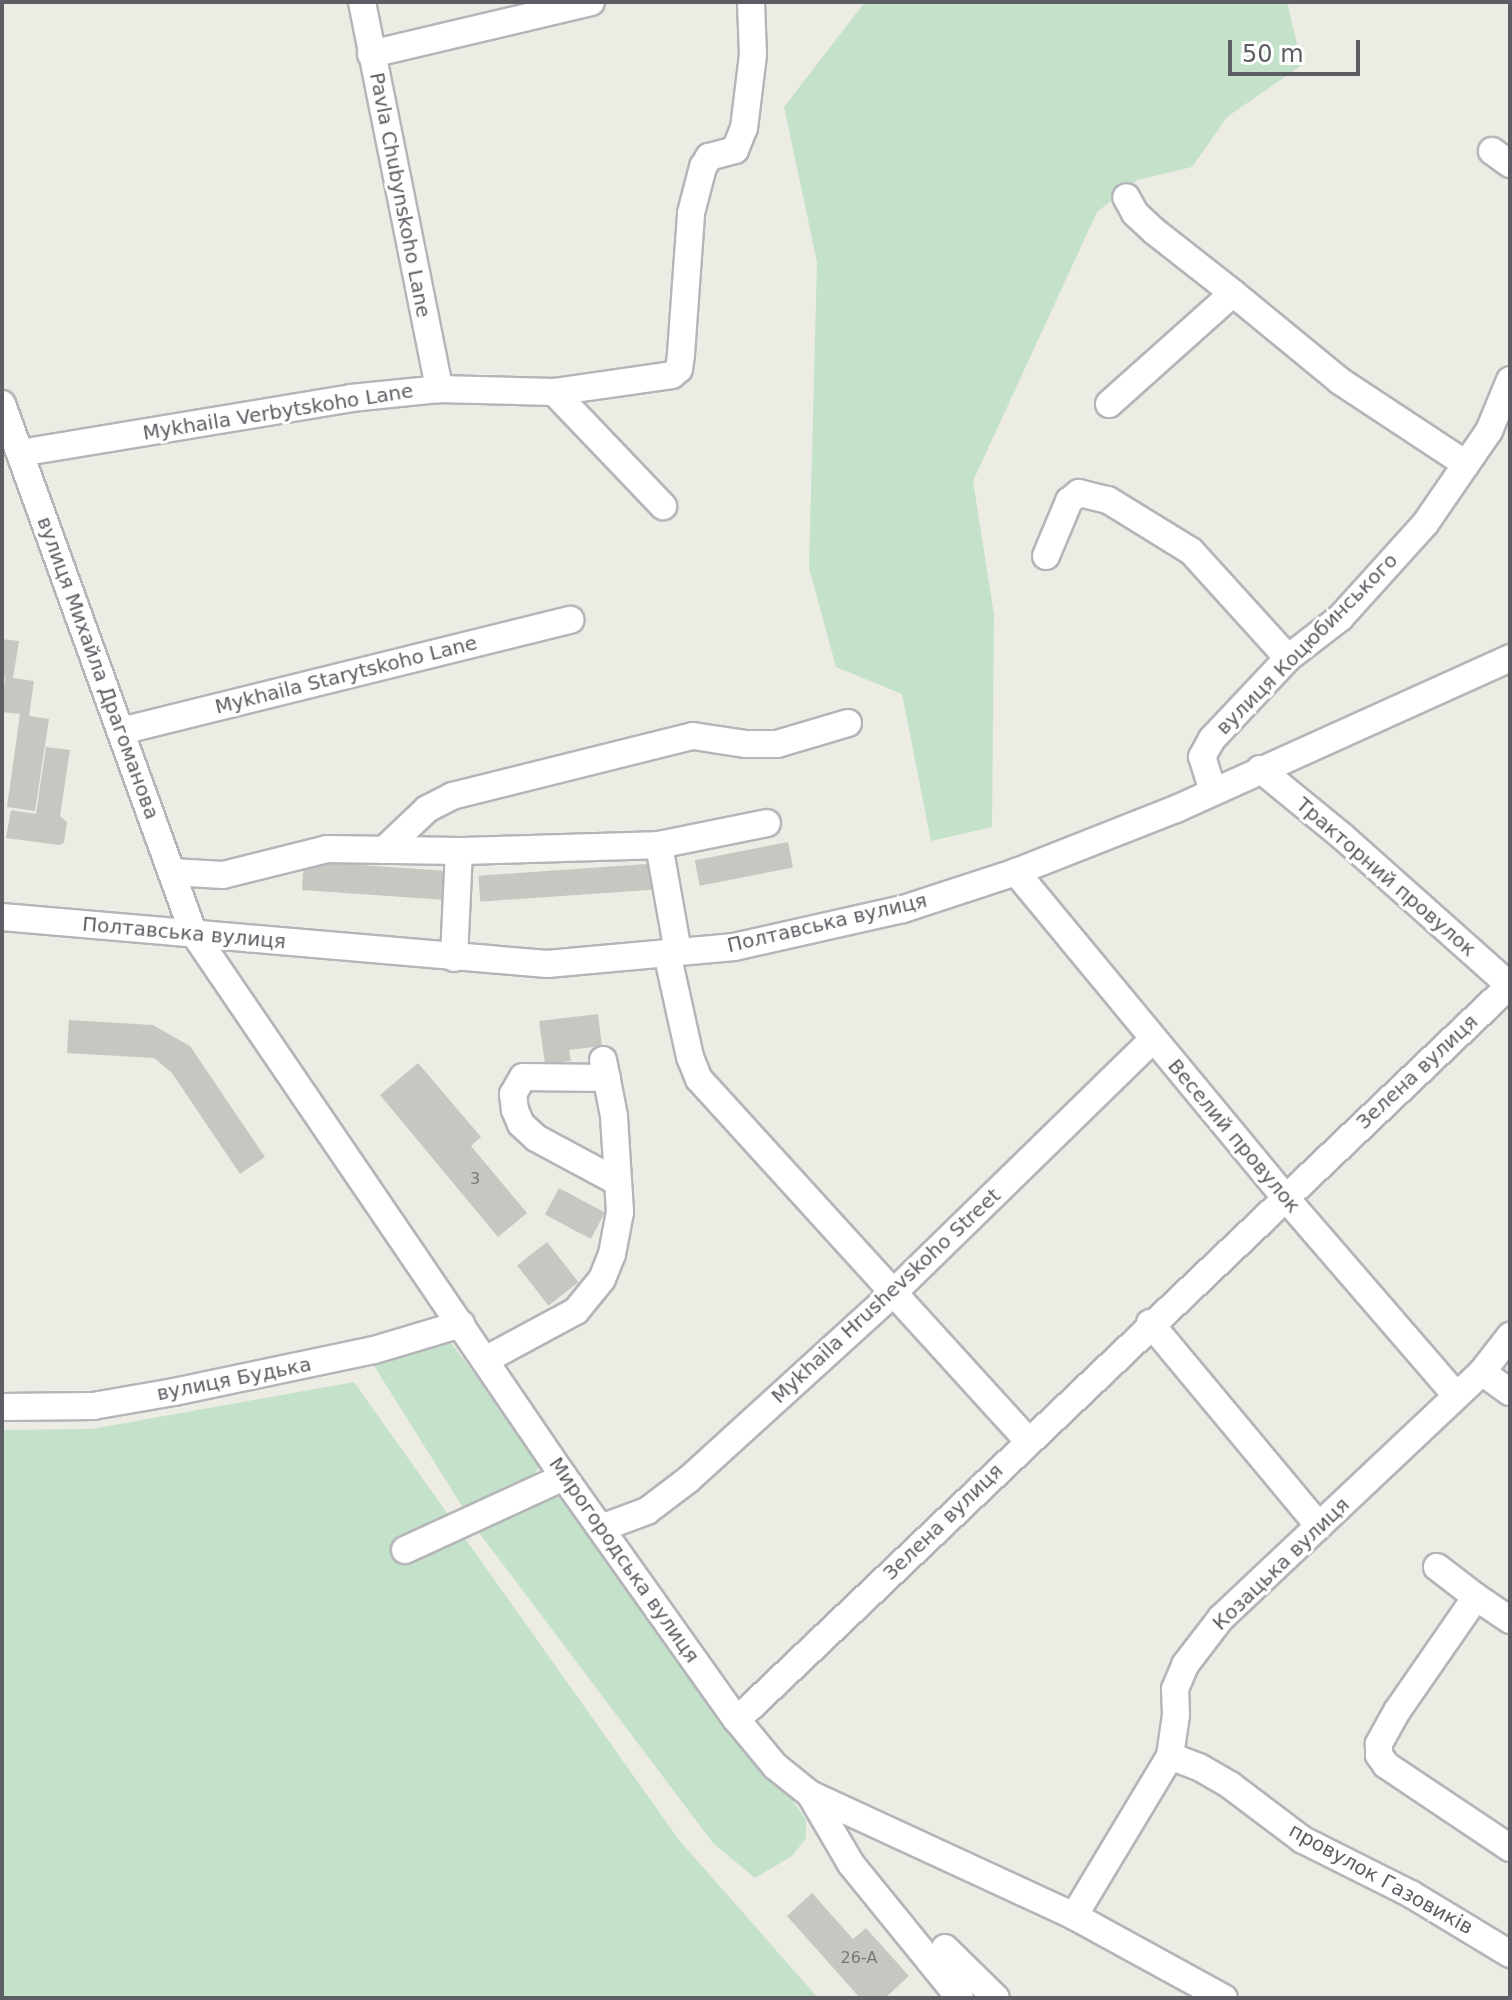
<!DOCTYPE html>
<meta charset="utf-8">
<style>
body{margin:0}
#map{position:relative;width:1512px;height:2000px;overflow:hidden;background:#ecece4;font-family:"DejaVu Sans",sans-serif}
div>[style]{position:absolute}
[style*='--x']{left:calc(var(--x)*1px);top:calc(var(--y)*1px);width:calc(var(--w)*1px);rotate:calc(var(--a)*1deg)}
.green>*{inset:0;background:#c4e1c9}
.building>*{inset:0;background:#c8c6c1;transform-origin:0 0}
.roads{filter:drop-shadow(2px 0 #b4b5b9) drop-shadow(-2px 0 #b4b5b9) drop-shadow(0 2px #b4b5b9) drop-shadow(0 -2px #b4b5b9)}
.minor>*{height:26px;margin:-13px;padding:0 13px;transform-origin:13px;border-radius:13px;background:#fff}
span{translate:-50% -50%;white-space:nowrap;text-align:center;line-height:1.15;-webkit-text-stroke:6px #fff;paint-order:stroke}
.number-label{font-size:16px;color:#77787a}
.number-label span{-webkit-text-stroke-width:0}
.street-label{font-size:20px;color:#5c5e63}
.frame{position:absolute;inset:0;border:4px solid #5c5e63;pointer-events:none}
.scale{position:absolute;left:1228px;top:40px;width:132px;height:36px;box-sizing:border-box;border:4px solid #5c5e63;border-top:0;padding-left:10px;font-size:24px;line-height:28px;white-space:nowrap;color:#5c5e63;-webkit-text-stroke:6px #fff;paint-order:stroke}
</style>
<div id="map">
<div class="green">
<div style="clip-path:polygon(865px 2px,1287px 2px,1302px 65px,1227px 117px,1192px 167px,1137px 180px,1097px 212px,973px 481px,994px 615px,992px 827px,931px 841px,902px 694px,836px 667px,809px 568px,817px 262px,784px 107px)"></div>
<div style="clip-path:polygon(449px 1340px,541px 1463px,530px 1482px,467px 1514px,371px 1361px)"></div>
<div style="clip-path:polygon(354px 1382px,679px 1840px,818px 1998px,2px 1998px,2px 1430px,92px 1429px)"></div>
<div style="clip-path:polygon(565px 1497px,751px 1760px,786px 1791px,806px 1820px,806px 1838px,792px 1856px,755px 1878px,713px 1843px,477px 1530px,543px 1498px)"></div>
</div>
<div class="building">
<div style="clip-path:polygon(2px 639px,19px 641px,13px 678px,34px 681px,29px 716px,49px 719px,35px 811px,7px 807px,20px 714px,2px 712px,5px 677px,2px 676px)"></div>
<div style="clip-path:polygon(46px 747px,70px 750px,60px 816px,67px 822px,64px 843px,59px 845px,6px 838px,11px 810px,36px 814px)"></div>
<div style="left:788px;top:842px;width:26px;height:95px;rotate:79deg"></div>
<div style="left:304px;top:861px;width:144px;height:29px;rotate:4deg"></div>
<div style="left:661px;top:863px;width:26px;height:183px;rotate:86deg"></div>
<div style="clip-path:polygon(598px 1014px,602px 1046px,569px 1050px,571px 1061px,545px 1064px,539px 1021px)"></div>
<div style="clip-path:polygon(69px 1020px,153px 1025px,190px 1046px,265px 1157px,240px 1174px,172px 1073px,154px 1058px,67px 1053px)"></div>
<div style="clip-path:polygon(418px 1063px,481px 1137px,471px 1146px,527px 1213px,498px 1237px,380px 1095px)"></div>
<div style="left:559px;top:1188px;width:52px;height:30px;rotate:28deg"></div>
<div style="left:547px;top:1242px;width:51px;height:38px;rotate:52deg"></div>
<div style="clip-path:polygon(812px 1893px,853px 1939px,866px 1928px,909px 1976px,885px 1998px,860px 1998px,787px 1916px)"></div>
</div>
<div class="roads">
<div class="minor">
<div style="--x:362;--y:2;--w:395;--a:78.7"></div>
<div style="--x:371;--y:54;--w:226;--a:-13.3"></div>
<div style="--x:1492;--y:151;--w:22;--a:36"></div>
<div style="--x:1233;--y:293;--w:139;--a:39.4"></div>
<div style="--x:1340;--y:381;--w:151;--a:33.4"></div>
<div style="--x:554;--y:392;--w:158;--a:46.3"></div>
<div style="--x:2;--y:404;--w:561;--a:70.11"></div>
<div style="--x:193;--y:932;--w:659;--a:55.76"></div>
<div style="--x:564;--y:1477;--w:298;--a:54.6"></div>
<div style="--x:737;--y:1720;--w:60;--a:50.4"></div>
<div style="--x:775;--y:1766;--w:45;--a:38.7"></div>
<div style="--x:810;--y:1794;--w:291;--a:24.8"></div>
<div style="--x:1074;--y:1916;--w:171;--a:28.7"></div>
<div style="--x:1109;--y:404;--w:166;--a:-41.8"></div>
<div style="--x:1233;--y:293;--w:100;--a:-141.9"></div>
<div style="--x:1154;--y:231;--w:26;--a:-137"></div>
<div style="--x:1135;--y:213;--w:18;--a:-119"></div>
<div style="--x:20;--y:453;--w:336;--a:-9.4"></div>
<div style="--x:351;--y:398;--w:88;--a:-5.8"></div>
<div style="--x:439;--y:389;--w:115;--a:1.5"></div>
<div style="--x:554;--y:392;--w:119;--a:-8.2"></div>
<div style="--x:672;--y:375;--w:9;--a:-41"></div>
<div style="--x:679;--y:369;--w:15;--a:-82"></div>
<div style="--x:681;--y:354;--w:141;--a:-85.9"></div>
<div style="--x:691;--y:213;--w:48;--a:-75.4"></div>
<div style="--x:703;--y:167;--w:12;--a:-59"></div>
<div style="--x:709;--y:157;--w:27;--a:-15"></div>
<div style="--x:735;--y:150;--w:24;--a:-68"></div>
<div style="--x:744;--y:128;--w:74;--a:-83"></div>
<div style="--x:753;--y:55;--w:53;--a:-92.2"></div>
<div style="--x:1046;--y:556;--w:60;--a:-67.3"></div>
<div style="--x:1069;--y:501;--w:13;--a:-39"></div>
<div style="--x:1079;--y:493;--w:30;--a:14"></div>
<div style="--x:1108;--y:500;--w:97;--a:31.6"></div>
<div style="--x:1191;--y:551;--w:144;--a:47.8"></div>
<div style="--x:121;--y:731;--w:463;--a:-13.9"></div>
<div style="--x:1260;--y:769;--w:107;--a:39.3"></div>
<div style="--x:1343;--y:837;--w:224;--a:41.7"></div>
<div style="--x:1213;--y:792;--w:37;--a:-107"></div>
<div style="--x:1202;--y:757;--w:21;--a:-61"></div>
<div style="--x:1212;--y:739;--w:111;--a:-46.8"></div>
<div style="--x:1288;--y:658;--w:66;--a:-37.6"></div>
<div style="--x:1340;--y:618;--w:127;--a:-47.9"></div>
<div style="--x:1425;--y:524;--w:113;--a:-55.5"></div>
<div style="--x:1489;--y:431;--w:55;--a:-67.6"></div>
<div style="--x:659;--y:845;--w:110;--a:-11.5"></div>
<div style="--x:384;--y:850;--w:59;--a:-43.6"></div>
<div style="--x:427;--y:809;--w:28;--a:-27"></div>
<div style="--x:452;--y:796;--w:248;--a:-14"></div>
<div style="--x:693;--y:736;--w:54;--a:8.6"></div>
<div style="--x:746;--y:744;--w:31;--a:0"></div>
<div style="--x:777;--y:744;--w:74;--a:-16.5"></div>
<div style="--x:459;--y:851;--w:200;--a:-1.7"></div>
<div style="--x:659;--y:845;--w:109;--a:79.9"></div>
<div style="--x:172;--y:872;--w:51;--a:3.4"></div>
<div style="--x:223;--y:875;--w:107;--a:-14"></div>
<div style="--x:327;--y:849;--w:132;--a:0.9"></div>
<div style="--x:459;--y:851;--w:107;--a:92.7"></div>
<div style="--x:1016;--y:872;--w:420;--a:50.4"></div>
<div style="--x:1284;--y:1196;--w:263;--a:49.2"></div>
<div style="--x:2;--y:917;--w:547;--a:4.93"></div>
<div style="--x:547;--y:964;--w:188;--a:-5.2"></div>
<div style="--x:734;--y:947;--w:173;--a:-12.7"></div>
<div style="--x:903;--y:909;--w:119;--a:-18.1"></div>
<div style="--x:1016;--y:872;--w:172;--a:-21.5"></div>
<div style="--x:1176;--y:809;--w:367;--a:-24.3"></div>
<div style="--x:667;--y:953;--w:107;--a:77.5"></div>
<div style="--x:690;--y:1057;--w:24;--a:68"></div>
<div style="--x:699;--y:1079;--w:488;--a:47.7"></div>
<div style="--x:607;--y:1078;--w:84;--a:-179.3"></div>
<div style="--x:523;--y:1077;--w:20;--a:120"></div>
<div style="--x:513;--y:1094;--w:16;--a:83"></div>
<div style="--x:515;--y:1110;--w:15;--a:67"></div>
<div style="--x:521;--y:1124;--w:21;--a:43"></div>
<div style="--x:536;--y:1138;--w:93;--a:28.2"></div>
<div style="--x:1150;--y:1323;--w:264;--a:50.2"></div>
<div style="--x:485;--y:1360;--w:103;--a:-28.3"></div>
<div style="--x:576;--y:1311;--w:41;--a:-50.9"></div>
<div style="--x:602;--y:1279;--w:27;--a:-68"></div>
<div style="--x:612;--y:1254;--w:43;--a:-79.2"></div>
<div style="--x:620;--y:1212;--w:96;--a:-93.6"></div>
<div style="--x:614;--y:1116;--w:57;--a:-101.1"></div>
<div style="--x:1482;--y:1372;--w:34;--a:36"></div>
<div style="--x:2;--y:1407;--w:91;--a:-0.6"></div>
<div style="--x:93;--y:1406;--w:82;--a:-9.8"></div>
<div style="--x:174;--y:1392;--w:204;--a:-11.9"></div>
<div style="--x:374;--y:1350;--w:91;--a:-16.6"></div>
<div style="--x:601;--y:1528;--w:49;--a:-20.3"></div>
<div style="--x:647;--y:1511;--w:53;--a:-37.3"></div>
<div style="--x:689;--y:1479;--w:275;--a:-42.3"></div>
<div style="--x:892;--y:1294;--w:365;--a:-44.3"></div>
<div style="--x:405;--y:1550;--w:175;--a:-24.7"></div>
<div style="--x:1437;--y:1567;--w:49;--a:37.6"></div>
<div style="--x:1510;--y:1620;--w:41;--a:-145.9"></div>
<div style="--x:1476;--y:1597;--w:139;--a:124.7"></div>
<div style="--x:1397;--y:1711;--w:38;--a:119"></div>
<div style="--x:1379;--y:1744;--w:11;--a:90"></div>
<div style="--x:1379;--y:1755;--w:12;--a:55"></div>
<div style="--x:1386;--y:1765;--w:149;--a:33.8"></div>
<div style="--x:737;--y:1720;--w:1065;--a:-43.55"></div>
<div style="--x:1170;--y:1756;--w:31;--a:21"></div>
<div style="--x:1199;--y:1767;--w:36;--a:30"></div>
<div style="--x:1230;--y:1785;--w:91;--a:37"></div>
<div style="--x:1303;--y:1840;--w:121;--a:26.6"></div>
<div style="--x:1411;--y:1894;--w:116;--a:31.2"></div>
<div style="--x:810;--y:1794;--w:81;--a:59.6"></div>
<div style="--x:851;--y:1864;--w:173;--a:50.9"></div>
<div style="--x:1074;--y:1916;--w:187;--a:-59"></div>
<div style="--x:1170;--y:1756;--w:41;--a:-81.7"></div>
<div style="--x:1176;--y:1715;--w:26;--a:-92"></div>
<div style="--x:1175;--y:1689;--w:26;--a:-67"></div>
<div style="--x:1185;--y:1665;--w:59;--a:-52.5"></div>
<div style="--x:1221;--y:1618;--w:359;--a:-43.3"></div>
<div style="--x:1482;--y:1372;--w:46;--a:-52.1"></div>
<div style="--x:945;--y:1948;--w:71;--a:44.4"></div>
</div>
</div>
<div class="number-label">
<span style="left:475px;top:1179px">3</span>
<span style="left:859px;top:1958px">26-А</span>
</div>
<div class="street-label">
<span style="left:400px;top:195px;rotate:79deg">Pavla Chubynskoho Lane</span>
<span style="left:278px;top:412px;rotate:-9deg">Mykhaila Verbytskoho Lane</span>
<span style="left:1307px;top:644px;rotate:-45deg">вулиця Коцюбинського</span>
<span style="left:98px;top:668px;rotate:70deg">вулиця Михайла Драгоманова</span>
<span style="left:346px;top:675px;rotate:-14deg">Mykhaila Starytskoho Lane</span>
<span style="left:1386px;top:877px;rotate:41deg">Тракторний провулок</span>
<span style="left:827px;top:923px;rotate:-13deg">Полтавська вулиця</span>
<span style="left:184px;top:933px;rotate:5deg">Полтавська вулиця</span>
<span style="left:1417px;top:1072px;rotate:-43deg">Зелена вулиця</span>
<span style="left:1234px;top:1136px;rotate:50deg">Веселий провулок</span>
<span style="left:886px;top:1296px;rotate:-43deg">Mykhaila Hrushevskoho Street</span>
<span style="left:234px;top:1379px;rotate:-11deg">вулиця Будька</span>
<span style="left:943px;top:1522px;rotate:-44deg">Зелена вулиця</span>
<span style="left:624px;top:1560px;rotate:55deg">Мирогородська вулиця</span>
<span style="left:1281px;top:1564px;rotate:-44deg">Козацька вулиця</span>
<span style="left:1381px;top:1879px;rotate:29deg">провулок Газовиків</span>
</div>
<div class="frame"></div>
<div class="scale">50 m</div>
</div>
